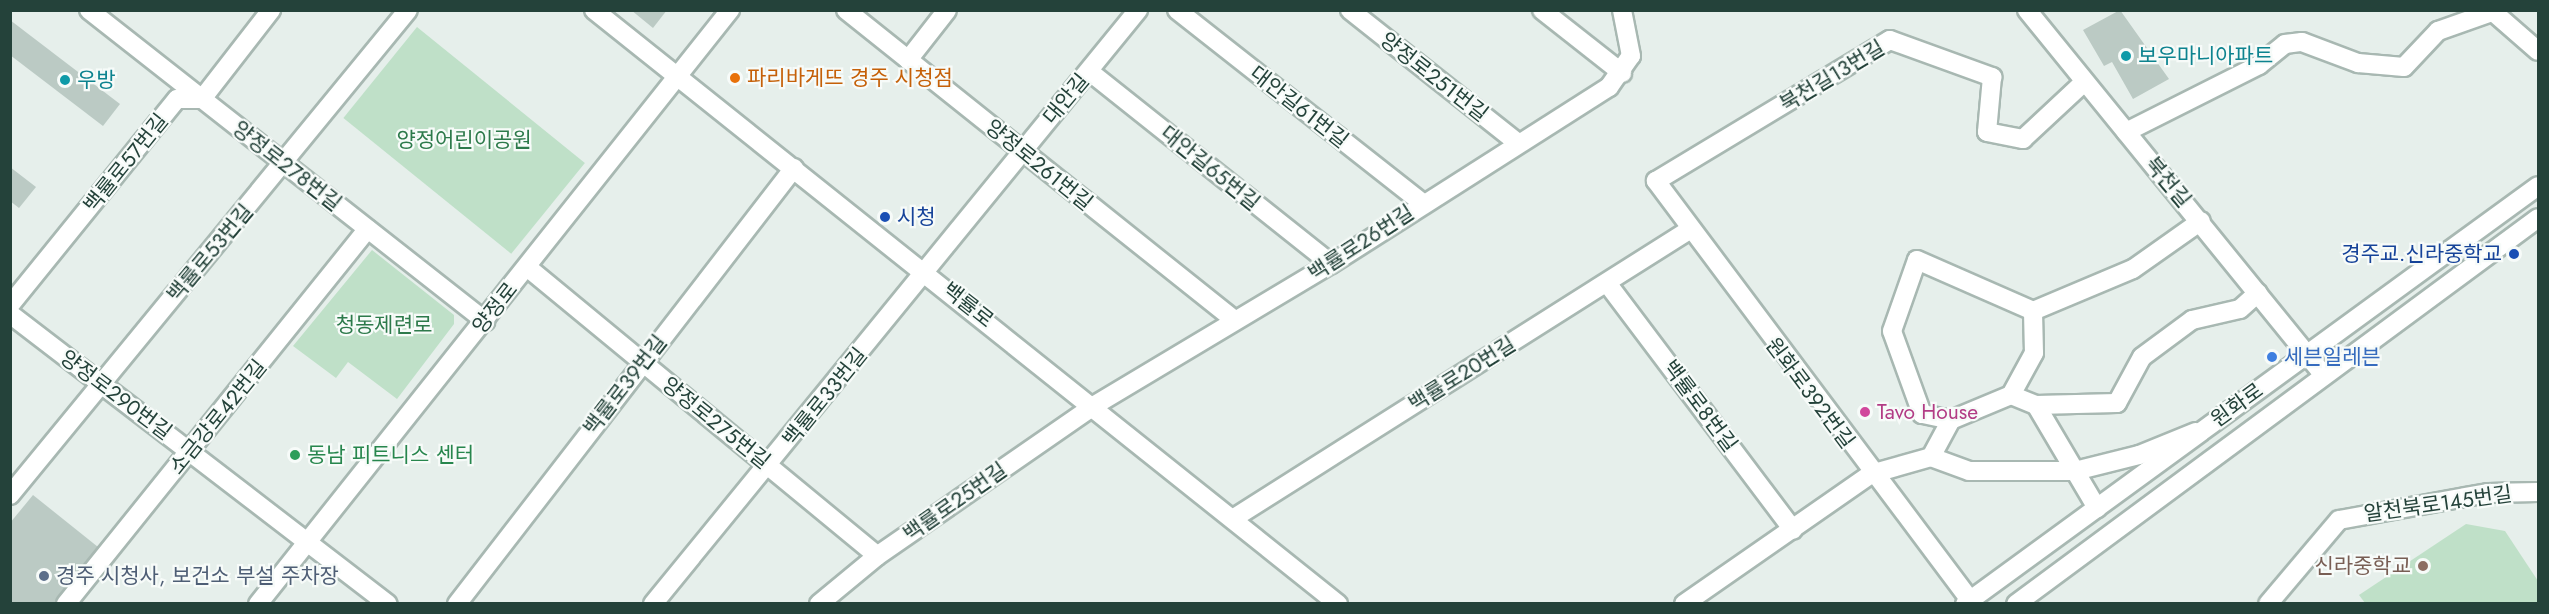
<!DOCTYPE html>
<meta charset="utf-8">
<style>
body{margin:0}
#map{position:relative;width:2549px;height:614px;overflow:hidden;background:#e6efeb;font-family:Jost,"Noto Sans KR",sans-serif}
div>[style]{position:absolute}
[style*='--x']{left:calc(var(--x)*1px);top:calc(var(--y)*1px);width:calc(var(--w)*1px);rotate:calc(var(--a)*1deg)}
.green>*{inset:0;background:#bfe0c8;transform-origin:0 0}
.building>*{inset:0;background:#bbcac4}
.roads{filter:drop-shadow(2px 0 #a8b8b2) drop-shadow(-2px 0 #a8b8b2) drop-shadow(0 2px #a8b8b2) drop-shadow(0 -2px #a8b8b2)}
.street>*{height:18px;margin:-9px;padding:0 9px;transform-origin:9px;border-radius:9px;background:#fff}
.secondary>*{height:18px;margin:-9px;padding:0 9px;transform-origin:9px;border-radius:9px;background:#fff}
.dots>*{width:16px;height:16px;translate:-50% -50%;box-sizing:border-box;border:3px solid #f7fbf9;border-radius:50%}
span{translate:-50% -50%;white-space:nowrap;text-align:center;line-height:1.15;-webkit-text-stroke:4.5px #f7fbf9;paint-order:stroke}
.culture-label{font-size:21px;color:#0d838f}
.left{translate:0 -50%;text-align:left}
.street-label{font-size:21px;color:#24423a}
.food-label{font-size:21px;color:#c56008}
.park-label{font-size:21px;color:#2d7a4b}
.transit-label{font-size:21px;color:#164399}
.right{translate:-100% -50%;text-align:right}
.shop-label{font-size:21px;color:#366cbe}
.hotel-label{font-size:21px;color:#b23c85}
.leisure-label{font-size:21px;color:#27864d}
.education-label{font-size:21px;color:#785e54}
.service-label{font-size:21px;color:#4e5e75}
.frame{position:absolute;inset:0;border:12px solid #24423a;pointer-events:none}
</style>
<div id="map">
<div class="green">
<div style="left:417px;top:27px;width:216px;height:117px;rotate:39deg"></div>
<div style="clip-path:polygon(372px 250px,454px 315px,454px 324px,397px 399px,348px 362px,336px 378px,293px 346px)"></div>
<div style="clip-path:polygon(2466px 524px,2505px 531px,2538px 581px,2538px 603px,2365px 603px,2359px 595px)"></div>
</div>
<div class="building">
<div style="clip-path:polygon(631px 10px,667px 10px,653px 28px)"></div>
<div style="clip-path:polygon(2120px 10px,2169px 79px,2133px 99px,2112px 62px,2104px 66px,2083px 30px)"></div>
<div style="clip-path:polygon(10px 20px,120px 104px,103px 126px,10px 55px)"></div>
<div style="clip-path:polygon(10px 167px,36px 187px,19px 208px,10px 201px)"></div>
<div style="clip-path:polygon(33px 495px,98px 547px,55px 603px,10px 603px,10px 523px)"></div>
</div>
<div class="roads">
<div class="street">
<div style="--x:89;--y:10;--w:504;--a:38.14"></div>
<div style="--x:846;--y:10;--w:495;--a:38.6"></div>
<div style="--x:1177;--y:10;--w:312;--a:38.2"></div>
<div style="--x:1350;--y:10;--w:214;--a:38.4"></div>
<div style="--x:1542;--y:10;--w:102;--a:38.2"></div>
<div style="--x:2027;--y:10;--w:471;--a:50.9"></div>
<div style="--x:2491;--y:10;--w:62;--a:41.1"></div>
<div style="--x:908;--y:60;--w:63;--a:-52"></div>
<div style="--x:1090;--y:72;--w:308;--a:38.5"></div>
<div style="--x:2126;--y:132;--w:149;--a:-26.7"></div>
<div style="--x:2259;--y:65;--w:33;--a:-39"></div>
<div style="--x:2285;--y:44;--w:17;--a:-7"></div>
<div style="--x:2302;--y:42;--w:60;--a:20.6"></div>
<div style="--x:2358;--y:63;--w:46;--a:5"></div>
<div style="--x:2404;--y:67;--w:50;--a:-46.6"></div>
<div style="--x:2438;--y:31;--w:57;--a:-19.4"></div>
<div style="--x:527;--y:267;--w:454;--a:39.5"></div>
<div style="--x:1607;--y:283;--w:309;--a:53"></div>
<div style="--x:10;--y:305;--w:265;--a:-51"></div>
<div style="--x:177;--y:99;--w:25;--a:0"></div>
<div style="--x:202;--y:99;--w:113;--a:-52.2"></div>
<div style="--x:10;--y:314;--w:476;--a:37.5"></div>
<div style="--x:2011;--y:395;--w:48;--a:-61.3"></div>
<div style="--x:2034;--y:353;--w:42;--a:-91.4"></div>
<div style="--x:2033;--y:311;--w:108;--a:-22.8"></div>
<div style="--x:2133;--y:269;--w:83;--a:-35.2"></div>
<div style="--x:2036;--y:405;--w:81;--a:-1.4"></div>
<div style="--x:2117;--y:403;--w:52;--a:-61.5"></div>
<div style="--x:2142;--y:357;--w:62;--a:-36.5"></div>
<div style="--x:2192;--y:320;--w:49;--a:-12.9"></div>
<div style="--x:2240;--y:309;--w:24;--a:-42"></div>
<div style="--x:1951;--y:420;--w:30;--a:-168"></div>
<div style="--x:1922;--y:414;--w:88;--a:-109.9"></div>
<div style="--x:1892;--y:331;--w:75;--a:-70.6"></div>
<div style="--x:1917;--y:260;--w:127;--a:23.7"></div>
<div style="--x:1931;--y:457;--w:40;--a:20.2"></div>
<div style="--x:1969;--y:471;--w:106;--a:0"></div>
<div style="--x:2075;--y:471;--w:66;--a:-14"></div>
<div style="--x:2139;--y:455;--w:61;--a:-22"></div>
<div style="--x:1931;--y:457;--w:42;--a:-61.6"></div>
<div style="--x:1951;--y:420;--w:65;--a:-22.6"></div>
<div style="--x:2011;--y:395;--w:27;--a:22"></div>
<div style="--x:2036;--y:405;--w:120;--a:59.4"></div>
<div style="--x:10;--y:495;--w:627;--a:-50.63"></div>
<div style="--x:1234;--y:518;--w:538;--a:-32.33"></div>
<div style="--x:1970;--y:600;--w:524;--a:-126.85"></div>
<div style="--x:1656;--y:181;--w:273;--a:-31.1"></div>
<div style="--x:1890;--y:40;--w:109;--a:19.9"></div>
<div style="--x:1992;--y:77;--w:55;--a:95.2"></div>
<div style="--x:1987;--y:132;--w:37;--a:11"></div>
<div style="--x:2023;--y:139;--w:82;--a:-43"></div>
<div style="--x:66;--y:604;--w:481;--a:-51.2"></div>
<div style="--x:457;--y:604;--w:551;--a:-52.3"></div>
<div style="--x:653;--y:604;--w:767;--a:-50.77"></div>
<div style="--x:819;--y:604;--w:75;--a:-39.6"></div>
<div style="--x:877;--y:556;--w:265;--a:-34.7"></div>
<div style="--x:1095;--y:405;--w:275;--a:-30.9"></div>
<div style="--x:1331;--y:264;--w:330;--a:-32.5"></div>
<div style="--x:1609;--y:87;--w:38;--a:-55"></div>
<div style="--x:1631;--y:56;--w:47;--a:-101.1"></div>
<div style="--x:1684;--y:604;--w:228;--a:-34.8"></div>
<div style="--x:1871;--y:474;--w:62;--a:-15.8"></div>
<div style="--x:2268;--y:604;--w:110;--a:-49.8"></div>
<div style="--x:2339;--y:520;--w:151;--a:-10.3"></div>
<div style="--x:2488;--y:493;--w:50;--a:-1.1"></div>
</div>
<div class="secondary">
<div style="--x:594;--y:10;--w:952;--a:38.6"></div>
<div style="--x:258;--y:604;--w:759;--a:-51.53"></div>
<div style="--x:1965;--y:604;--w:709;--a:-36.11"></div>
<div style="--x:2016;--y:604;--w:649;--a:-36.48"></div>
</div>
</div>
<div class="dots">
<div style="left:2126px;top:56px;background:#0f9aa8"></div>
<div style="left:735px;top:78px;background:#e8710a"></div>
<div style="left:65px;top:80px;background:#0f9aa8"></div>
<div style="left:885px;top:217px;background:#1a4fb4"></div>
<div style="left:2514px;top:254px;background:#1a4fb4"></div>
<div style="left:2272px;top:357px;background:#3f7fe0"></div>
<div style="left:1865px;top:412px;background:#d1479c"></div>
<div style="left:295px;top:455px;background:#2e9e5b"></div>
<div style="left:2423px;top:566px;background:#8d6e63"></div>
<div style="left:44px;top:576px;background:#5c6f8a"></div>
</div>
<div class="culture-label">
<span class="left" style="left:2138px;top:56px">보우마니아파트</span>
<span class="left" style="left:77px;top:80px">우방</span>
</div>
<div class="street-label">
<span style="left:1832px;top:76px;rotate:-31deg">북천길13번길</span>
<span style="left:1434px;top:77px;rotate:38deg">양정로251번길</span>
<span style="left:1066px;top:99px;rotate:-50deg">대안길</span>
<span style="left:1299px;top:107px;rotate:38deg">대안길61번길</span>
<span style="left:126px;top:163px;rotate:-51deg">백률로57번길</span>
<span style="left:1039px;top:165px;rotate:39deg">양정로261번길</span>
<span style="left:287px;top:166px;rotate:38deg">양정로278번길</span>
<span style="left:1210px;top:168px;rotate:39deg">대안길65번길</span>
<span style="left:2168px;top:182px;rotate:50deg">북천길</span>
<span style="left:1361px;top:243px;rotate:-33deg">백률로26번길</span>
<span style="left:210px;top:253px;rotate:-50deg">백률로53번길</span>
<span style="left:968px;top:305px;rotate:38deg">백률로</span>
<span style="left:495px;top:308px;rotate:-52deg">양정로</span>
<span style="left:1462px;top:374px;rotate:-32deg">백률로20번길</span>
<span style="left:625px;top:385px;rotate:-52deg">백률로39번길</span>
<span style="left:1810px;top:393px;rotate:53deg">원화로392번길</span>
<span style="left:116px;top:395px;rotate:37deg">양정로290번길</span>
<span style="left:825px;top:397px;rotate:-51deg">백률로33번길</span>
<span style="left:2237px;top:405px;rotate:-36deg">원화로</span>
<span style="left:1700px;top:406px;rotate:53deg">백률로8번길</span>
<span style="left:218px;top:417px;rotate:-51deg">소금강로42번길</span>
<span style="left:716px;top:423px;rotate:39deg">양정로275번길</span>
<span style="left:955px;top:502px;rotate:-35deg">백률로25번길</span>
<span style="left:2438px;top:504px;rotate:-8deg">알천북로145번길</span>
</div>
<div class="food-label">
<span class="left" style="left:747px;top:78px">파리바게뜨 경주 시청점</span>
</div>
<div class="park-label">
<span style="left:464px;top:140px">양정어린이공원</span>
<span style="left:384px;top:325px">청동제련로</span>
</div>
<div class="transit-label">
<span class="left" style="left:897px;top:217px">시청</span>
<span class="right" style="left:2502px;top:254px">경주교.신라중학교</span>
</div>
<div class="shop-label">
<span class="left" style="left:2284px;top:357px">세븐일레븐</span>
</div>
<div class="hotel-label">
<span class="left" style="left:1877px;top:412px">Tavo House</span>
</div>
<div class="leisure-label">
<span class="left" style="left:307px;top:455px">동남 피트니스 센터</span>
</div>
<div class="education-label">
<span class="right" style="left:2411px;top:566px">신라중학교</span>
</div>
<div class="service-label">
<span class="left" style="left:56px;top:576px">경주 시청사, 보건소 부설 주차장</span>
</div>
<div class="frame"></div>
</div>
